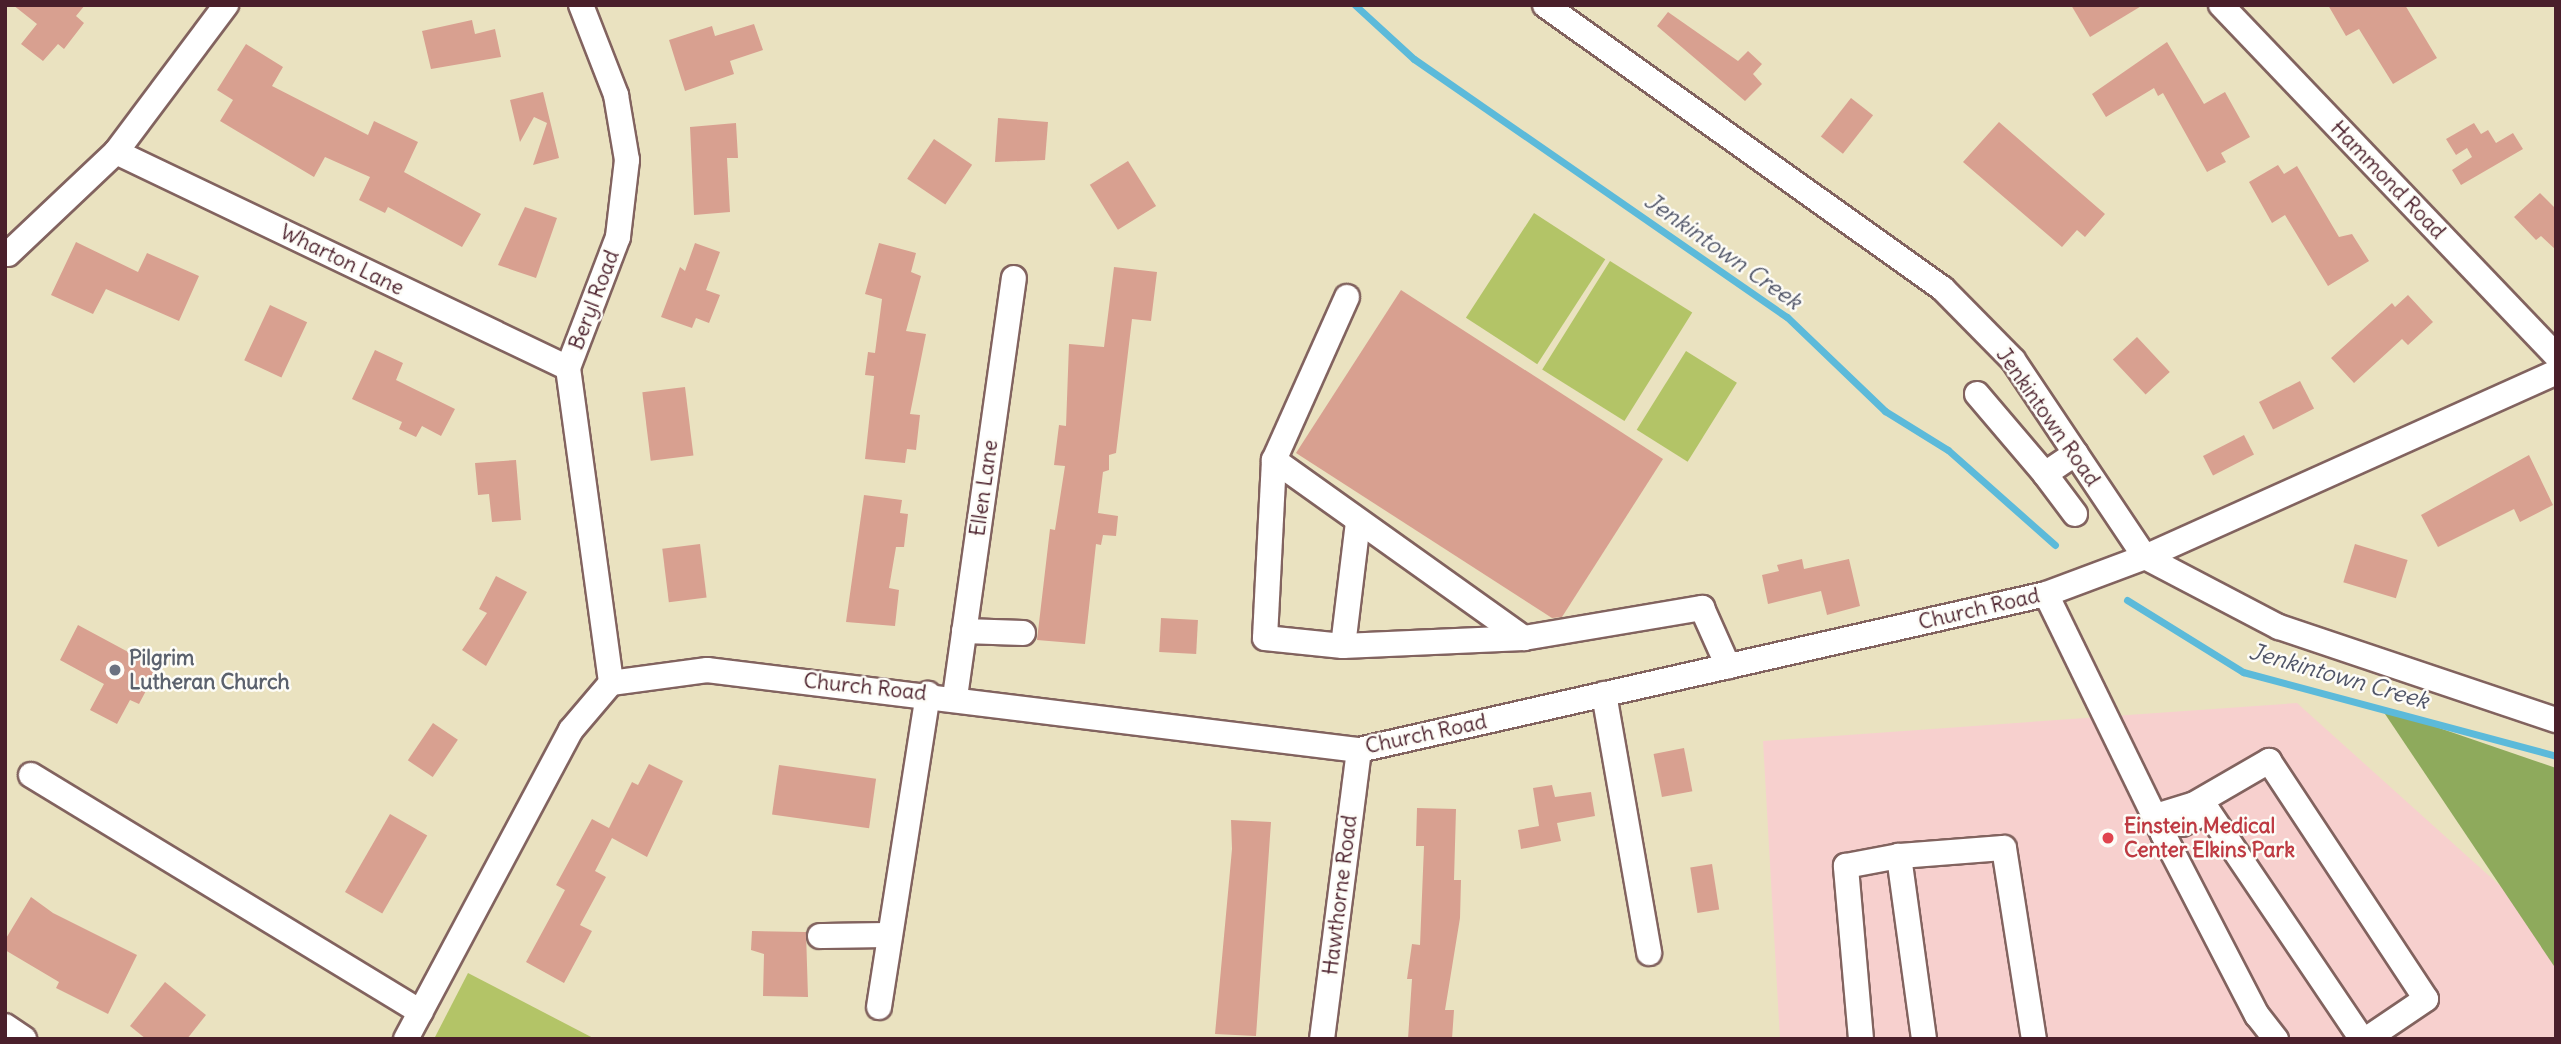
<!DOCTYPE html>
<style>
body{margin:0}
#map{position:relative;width:2561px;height:1044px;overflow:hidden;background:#eae2c0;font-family:Delius,sans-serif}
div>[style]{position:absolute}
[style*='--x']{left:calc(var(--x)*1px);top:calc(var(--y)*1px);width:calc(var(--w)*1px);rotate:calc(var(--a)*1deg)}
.built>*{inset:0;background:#f7d0ce}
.green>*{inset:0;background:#b3c467;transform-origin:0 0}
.forest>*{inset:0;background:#8eaa5c}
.stream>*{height:7px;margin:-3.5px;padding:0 3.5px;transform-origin:3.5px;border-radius:3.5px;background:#5cbada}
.building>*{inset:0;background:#d8a090;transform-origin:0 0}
.roads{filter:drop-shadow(2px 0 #82635f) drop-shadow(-2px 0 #82635f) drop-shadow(0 2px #82635f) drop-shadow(0 -2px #82635f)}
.minor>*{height:24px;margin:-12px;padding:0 12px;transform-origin:12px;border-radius:12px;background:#fff}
.dots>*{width:19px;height:19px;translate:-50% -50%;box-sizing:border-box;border:4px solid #fdfcf7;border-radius:50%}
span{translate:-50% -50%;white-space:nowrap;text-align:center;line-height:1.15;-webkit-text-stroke:5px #fdfcf7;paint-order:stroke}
.street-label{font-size:21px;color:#4a1f2b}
.worship-label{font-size:21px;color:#5b616d;font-weight:700}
.left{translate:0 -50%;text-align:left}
.health-label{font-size:21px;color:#be3a42;font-weight:700}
.water-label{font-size:23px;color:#505568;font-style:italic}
.frame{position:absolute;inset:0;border:7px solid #4a1f2b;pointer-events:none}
</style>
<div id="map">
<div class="built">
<div style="clip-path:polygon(2297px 703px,2556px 936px,2556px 1039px,1780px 1039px,1763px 741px)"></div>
</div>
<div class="green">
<div style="left:1534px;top:213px;width:85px;height:125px;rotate:33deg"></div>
<div style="left:1610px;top:261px;width:97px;height:128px;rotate:32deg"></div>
<div style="left:1686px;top:351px;width:60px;height:93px;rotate:32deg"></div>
<div style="clip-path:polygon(468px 973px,595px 1039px,434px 1039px)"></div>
</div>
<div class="forest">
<div style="clip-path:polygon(2381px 708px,2556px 768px,2556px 969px)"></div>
</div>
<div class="stream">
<div style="--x:1355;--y:5;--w:80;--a:42.5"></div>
<div style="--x:1414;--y:59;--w:454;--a:34.7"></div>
<div style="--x:1787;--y:317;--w:136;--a:43.8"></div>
<div style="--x:1885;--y:411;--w:74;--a:31.8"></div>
<div style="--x:1948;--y:450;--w:143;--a:41.6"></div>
<div style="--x:2127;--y:600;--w:137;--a:31.8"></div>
<div style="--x:2243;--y:672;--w:324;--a:15"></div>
</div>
<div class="building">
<div style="clip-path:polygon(13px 5px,85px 5px,76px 16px,84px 23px,64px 49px,58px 44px,43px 61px,21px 44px,37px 24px)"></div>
<div style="clip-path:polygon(2071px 5px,2143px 5px,2090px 37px)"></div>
<div style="clip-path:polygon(2328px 5px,2405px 5px,2437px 58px,2393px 84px,2359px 29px,2346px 36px)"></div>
<div style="clip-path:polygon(1668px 12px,1738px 61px,1748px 51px,1762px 64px,1753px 74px,1762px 84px,1745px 101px,1657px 26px)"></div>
<div style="clip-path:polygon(472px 20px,475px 34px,495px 29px,501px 57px,431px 69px,422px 31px)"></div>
<div style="clip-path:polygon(754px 24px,763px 50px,730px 61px,734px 74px,685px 91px,669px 40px,712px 26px,715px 36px)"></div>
<div style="clip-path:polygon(2167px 42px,2204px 104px,2225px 92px,2250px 137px,2221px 153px,2226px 162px,2207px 172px,2163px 93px,2158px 96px,2154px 88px,2106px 117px,2092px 94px)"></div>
<div style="clip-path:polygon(246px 44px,283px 67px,272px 86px,368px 135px,374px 121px,418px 142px,404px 172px,481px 214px,462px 247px,388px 207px,385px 213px,359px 200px,370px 177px,325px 157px,314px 177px,220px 121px,233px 100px,217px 90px)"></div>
<div style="clip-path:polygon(543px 92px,559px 158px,533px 165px,547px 123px,534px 117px,520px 142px,510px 100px)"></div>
<div style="left:1851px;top:98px;width:28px;height:49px;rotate:38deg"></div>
<div style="clip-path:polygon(998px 118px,1048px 122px,1045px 160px,995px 162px)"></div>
<div style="clip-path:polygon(1999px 122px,2105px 214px,2085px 237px,2077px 230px,2062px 247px,1963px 162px)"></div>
<div style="clip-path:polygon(736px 123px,738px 158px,727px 158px,730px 212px,694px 215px,690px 127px)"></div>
<div style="clip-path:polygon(2474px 123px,2481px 134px,2488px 130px,2496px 143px,2513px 133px,2523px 149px,2461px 185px,2452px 170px,2472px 157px,2467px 148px,2456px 155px,2446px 139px)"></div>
<div style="left:934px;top:139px;width:46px;height:48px;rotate:34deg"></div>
<div style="left:1128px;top:161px;width:53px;height:45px;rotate:58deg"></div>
<div style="clip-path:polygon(2278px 165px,2284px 174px,2297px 166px,2339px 237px,2352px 234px,2369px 261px,2328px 286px,2285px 215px,2272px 223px,2249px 182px)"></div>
<div style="clip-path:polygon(2540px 193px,2556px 209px,2556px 250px,2541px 236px,2536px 240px,2514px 217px)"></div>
<div style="clip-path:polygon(525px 207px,557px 218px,536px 278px,498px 265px)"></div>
<div style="clip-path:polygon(76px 242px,138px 272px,147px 253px,199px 276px,179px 321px,106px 289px,93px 314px,51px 295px)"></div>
<div style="clip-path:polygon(695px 243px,720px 252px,706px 290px,720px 295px,709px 323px,696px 318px,692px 328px,661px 317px,680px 267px,685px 271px)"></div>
<div style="clip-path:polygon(879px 243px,916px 253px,911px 272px,921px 276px,906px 331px,926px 334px,910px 414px,920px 415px,916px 450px,907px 449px,905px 463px,865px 459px,874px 376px,865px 375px,868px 352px,875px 353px,882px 299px,865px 294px)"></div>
<div style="clip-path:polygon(1114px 267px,1157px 272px,1151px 321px,1132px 319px,1116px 453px,1109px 455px,1109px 470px,1103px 472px,1098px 513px,1118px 516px,1116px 536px,1103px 535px,1101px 545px,1096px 544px,1085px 644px,1037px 640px,1050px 529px,1055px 530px,1065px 466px,1054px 465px,1059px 425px,1066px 426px,1069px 344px,1104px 347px)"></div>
<div style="clip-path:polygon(1401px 290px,1663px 459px,1562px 617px,1552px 618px,1296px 453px)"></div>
<div style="clip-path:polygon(2408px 295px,2433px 322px,2408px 345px,2402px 339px,2354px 383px,2331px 358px,2392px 303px,2395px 307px)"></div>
<div style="left:270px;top:305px;width:41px;height:61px;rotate:25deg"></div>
<div style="left:2137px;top:337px;width:48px;height:33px;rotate:47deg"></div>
<div style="clip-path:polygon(375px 350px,403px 363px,396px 380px,455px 409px,441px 436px,422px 426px,416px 437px,399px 429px,402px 422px,352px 399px)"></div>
<div style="left:2300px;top:381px;width:31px;height:46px;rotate:63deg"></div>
<div style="left:685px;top:387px;width:69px;height:43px;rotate:83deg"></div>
<div style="left:2244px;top:435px;width:22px;height:46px;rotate:63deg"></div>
<div style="clip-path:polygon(2529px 455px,2553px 505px,2520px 522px,2514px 509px,2438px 547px,2421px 515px)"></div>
<div style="clip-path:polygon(516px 460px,521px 520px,492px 522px,489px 494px,478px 495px,475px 463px)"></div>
<div style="clip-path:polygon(864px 495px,902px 500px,900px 513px,908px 514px,904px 547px,896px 547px,889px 588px,899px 590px,895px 626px,846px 622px)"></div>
<div style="left:700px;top:544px;width:54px;height:38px;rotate:83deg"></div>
<div style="left:2355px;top:544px;width:55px;height:40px;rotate:17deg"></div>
<div style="clip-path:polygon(1802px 559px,1804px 569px,1849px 559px,1860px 606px,1827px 615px,1821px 591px,1768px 604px,1762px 575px,1779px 571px,1777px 565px)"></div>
<div style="clip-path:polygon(496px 576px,527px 592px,486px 666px,462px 650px,487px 613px,479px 609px)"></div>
<div style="left:1161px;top:618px;width:37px;height:34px;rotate:3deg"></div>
<div style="clip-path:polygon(78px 625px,158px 668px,139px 704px,130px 700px,117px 724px,90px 710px,104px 684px,60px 660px)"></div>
<div style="left:433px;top:723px;width:30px;height:45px;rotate:34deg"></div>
<div style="left:1684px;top:748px;width:44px;height:31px;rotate:79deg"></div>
<div style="clip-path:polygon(649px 764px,683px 781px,647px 857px,612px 838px,595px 871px,606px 877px,580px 925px,592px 931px,564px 983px,526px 962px,565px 890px,556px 885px,592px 819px,609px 828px,632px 782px,638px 785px)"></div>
<div style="left:779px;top:765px;width:98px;height:50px;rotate:8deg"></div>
<div style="clip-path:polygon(1552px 785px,1555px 797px,1591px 792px,1595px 816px,1557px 823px,1561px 841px,1521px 849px,1518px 830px,1539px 826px,1533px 788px)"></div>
<div style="clip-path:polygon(1417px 808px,1456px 809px,1454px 880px,1461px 880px,1460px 918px,1445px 1010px,1454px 1010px,1452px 1039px,1408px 1039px,1412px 979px,1407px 979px,1412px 944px,1420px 945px,1424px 846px,1416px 846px)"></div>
<div style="left:390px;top:814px;width:43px;height:90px;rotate:30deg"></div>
<div style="clip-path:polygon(1231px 820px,1271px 822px,1256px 1036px,1215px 1034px,1232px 849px)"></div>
<div style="left:1712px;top:864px;width:46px;height:22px;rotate:81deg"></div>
<div style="clip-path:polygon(31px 897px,53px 913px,137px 955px,108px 1014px,56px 988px,59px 982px,5px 950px,5px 940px)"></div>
<div style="clip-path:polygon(752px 931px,806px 932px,808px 997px,763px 996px,764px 954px,751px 950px)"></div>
<div style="clip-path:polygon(165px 982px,206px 1015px,187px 1039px,146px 1039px,130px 1026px)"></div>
</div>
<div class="roads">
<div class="minor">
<div style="--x:581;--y:5;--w:97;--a:68.7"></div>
<div style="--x:616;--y:95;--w:66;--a:80.4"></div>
<div style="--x:627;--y:160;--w:78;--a:96.7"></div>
<div style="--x:618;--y:237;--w:140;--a:110.9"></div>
<div style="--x:568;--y:368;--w:318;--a:82.2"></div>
<div style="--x:1545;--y:5;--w:489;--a:35.5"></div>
<div style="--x:1943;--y:289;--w:100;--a:45.4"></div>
<div style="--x:2013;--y:360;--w:237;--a:56.2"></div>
<div style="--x:2145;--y:557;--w:151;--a:27.6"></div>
<div style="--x:2279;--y:627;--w:292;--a:18.6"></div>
<div style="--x:2221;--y:5;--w:485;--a:46.3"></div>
<div style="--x:116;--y:152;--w:501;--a:25.54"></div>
<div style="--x:8;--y:254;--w:149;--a:-43.4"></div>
<div style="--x:116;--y:152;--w:184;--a:-53.2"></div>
<div style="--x:1347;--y:297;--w:179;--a:114.1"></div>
<div style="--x:1274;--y:460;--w:178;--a:92.9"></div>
<div style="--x:1265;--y:638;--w:78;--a:5.9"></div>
<div style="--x:1343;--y:646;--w:181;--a:-2.5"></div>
<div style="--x:1524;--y:638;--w:181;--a:-9.6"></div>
<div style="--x:1702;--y:608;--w:64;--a:65.9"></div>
<div style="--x:1977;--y:394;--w:105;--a:49.6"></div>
<div style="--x:2045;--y:474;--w:37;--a:-34"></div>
<div style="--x:1274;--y:460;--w:307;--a:35.5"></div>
<div style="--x:2045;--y:474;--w:50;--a:53.1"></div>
<div style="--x:2046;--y:594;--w:267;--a:64"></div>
<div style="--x:2163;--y:834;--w:204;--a:62.6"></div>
<div style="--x:2257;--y:1015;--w:31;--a:52"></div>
<div style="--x:964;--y:631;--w:59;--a:1.9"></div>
<div style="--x:1343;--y:646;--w:125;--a:-83.1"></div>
<div style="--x:1604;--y:694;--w:263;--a:80.1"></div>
<div style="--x:955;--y:697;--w:423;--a:-82"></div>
<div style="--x:31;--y:775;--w:456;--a:31.3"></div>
<div style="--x:2156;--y:816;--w:39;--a:-17"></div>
<div style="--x:2193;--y:805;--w:88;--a:-30.1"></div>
<div style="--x:2269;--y:761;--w:285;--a:56.6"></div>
<div style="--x:2426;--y:999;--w:71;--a:145.9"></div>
<div style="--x:2182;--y:824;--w:29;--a:-27"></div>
<div style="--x:2208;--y:811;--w:275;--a:56"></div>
<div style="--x:820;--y:936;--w:70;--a:-0.8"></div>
<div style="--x:879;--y:1007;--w:317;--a:-81.1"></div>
<div style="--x:5;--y:1026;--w:23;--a:34"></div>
<div style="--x:406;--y:1039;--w:350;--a:-61.9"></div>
<div style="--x:571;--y:730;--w:62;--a:-49.6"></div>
<div style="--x:611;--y:683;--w:97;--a:-7.7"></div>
<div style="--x:707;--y:670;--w:657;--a:7"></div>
<div style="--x:1359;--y:750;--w:704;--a:-12.79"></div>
<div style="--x:2046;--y:594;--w:106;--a:-20.5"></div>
<div style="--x:2145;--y:557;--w:451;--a:-24.2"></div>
<div style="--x:1322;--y:1039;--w:291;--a:-82.7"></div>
<div style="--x:1861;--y:1039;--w:174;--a:-95"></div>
<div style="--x:1846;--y:866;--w:54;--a:-10.7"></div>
<div style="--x:1924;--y:1039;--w:185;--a:-97.8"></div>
<div style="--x:1899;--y:856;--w:105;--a:-4.4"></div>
<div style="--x:2004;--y:848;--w:193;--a:81.1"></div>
</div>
</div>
<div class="dots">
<div style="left:115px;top:670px;background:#6b7280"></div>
<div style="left:2108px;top:838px;background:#e0444e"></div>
</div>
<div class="street-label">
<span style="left:2388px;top:180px;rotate:46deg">Hammond Road</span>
<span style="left:342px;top:260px;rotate:26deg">Wharton Lane</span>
<span style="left:594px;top:300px;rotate:-69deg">Beryl Road</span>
<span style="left:2048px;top:417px;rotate:55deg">Jenkintown Road</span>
<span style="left:984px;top:488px;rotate:-82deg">Ellen Lane</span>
<span style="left:1979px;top:609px;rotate:-13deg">Church Road</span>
<span style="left:865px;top:687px;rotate:6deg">Church Road</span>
<span style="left:1426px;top:734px;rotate:-12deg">Church Road</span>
<span style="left:1340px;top:895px;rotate:-83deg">Hawthorne Road</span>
</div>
<div class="worship-label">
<span class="left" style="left:129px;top:670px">Pilgrim<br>Lutheran Church</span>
</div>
<div class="health-label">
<span class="left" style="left:2124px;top:838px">Einstein Medical<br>Center Elkins Park</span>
</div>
<div class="water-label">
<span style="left:1723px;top:251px;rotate:35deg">Jenkintown Creek</span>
<span style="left:2339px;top:676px;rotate:16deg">Jenkintown Creek</span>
</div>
<div class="frame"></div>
</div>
